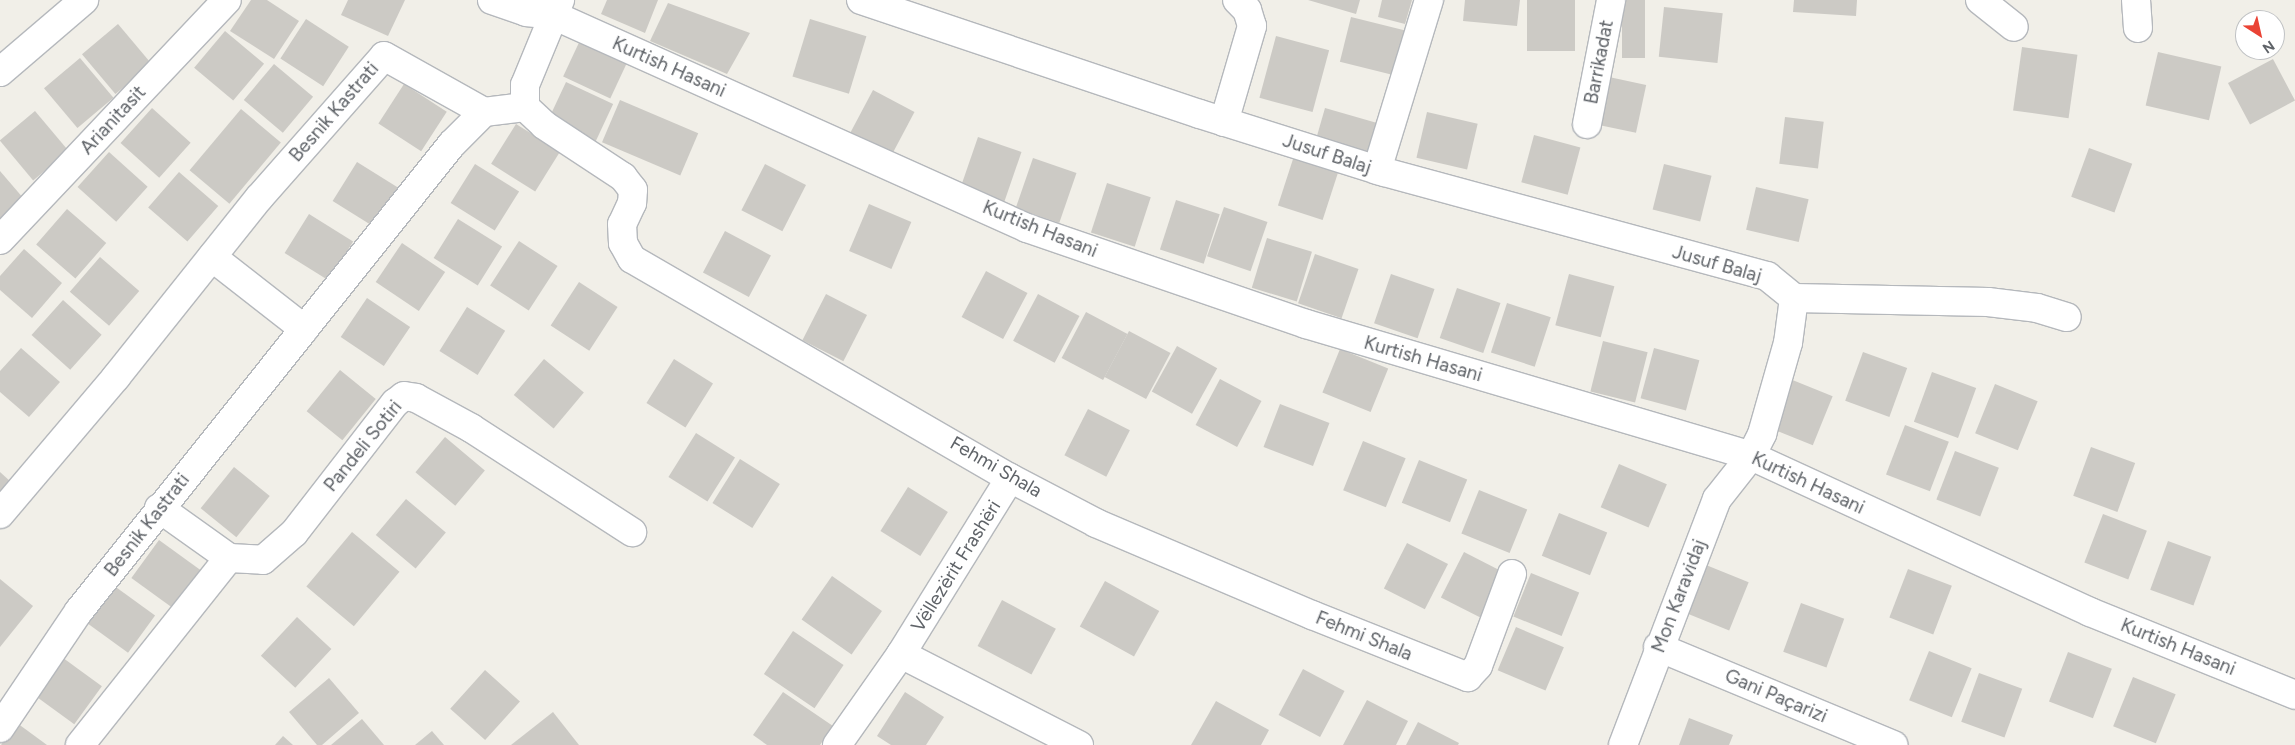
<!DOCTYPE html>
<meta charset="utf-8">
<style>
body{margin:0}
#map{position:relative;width:2295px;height:745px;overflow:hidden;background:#f1efe8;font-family:Figtree,sans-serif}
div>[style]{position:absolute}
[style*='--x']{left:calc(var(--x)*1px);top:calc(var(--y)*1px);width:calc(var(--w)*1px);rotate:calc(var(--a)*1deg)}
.building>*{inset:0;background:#cccac5;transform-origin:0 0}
.roads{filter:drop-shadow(1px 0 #b5b8bc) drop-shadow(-1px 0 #b5b8bc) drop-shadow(0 1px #b5b8bc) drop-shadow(0 -1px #b5b8bc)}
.street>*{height:28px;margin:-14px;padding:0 14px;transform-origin:14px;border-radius:14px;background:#fff}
span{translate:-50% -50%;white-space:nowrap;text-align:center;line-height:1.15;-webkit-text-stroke:4.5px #fff;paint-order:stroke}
.street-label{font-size:19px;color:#5f6368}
.north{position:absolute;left:2235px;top:10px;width:50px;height:50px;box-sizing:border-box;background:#fff;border:1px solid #bfc1c3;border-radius:50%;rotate:145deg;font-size:14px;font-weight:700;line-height:20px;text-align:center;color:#5f6368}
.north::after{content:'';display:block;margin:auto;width:18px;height:22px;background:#ea4335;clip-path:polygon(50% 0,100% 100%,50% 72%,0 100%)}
</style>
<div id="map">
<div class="building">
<div style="clip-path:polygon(251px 0,267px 0,299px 21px,274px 59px,230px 31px)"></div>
<div style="clip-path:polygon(348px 0,405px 0,388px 36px,341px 15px)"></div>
<div style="clip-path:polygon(607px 0,658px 0,645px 33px,601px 14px)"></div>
<div style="clip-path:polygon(1308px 0,1360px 0,1356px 14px)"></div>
<div style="clip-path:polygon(1382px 0,1412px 0,1405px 24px,1378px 17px)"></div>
<div style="clip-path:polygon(1465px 0,1520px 0,1517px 26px,1463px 21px)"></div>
<div style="left:1527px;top:0;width:48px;height:51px"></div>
<div style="left:1622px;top:0;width:23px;height:58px"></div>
<div style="clip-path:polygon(1794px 0,1857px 0,1856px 16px,1793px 12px)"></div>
<div style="clip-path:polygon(668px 3px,750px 33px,727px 74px,650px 41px)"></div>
<div style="left:1664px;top:7px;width:59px;height:50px;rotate:6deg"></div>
<div style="left:1351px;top:17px;width:57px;height:46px;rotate:14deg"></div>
<div style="left:306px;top:19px;width:51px;height:47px;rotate:33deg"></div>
<div style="left:810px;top:19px;width:59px;height:60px;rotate:17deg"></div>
<div style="left:118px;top:24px;width:52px;height:47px;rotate:50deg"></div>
<div style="left:225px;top:31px;width:51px;height:48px;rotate:40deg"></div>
<div style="left:583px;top:34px;width:52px;height:47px;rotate:25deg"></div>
<div style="left:1276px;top:36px;width:55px;height:64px;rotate:15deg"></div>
<div style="left:2022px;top:47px;width:56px;height:64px;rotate:8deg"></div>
<div style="left:2158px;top:52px;width:65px;height:55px;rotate:13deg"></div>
<div style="left:80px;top:58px;width:52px;height:47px;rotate:50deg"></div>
<div style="left:2273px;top:59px;width:47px;height:51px;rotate:62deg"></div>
<div style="left:274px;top:64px;width:51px;height:47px;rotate:40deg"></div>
<div style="left:1609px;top:77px;width:38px;height:49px;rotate:12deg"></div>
<div style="left:566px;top:82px;width:52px;height:47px;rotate:25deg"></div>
<div style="left:404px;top:84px;width:51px;height:47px;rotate:33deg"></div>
<div style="left:873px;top:90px;width:47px;height:52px;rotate:28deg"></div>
<div style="left:620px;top:100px;width:85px;height:46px;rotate:23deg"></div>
<div style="left:152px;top:108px;width:52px;height:47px;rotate:42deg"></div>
<div style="left:1325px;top:108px;width:56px;height:31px;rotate:16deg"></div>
<div style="left:241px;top:109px;width:52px;height:80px;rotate:40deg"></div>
<div style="left:35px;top:111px;width:52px;height:46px;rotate:50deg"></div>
<div style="left:1427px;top:112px;width:52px;height:47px;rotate:13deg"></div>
<div style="left:1785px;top:117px;width:39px;height:47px;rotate:7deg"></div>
<div style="left:516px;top:124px;width:52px;height:47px;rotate:32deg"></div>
<div style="left:1534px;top:135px;width:48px;height:49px;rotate:15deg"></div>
<div style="left:978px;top:137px;width:46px;height:53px;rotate:19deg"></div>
<div style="left:2089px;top:148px;width:46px;height:52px;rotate:20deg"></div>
<div style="left:109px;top:152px;width:52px;height:47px;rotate:42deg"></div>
<div style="left:1294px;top:156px;width:47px;height:52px;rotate:18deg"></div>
<div style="left:1033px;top:158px;width:46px;height:53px;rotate:19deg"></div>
<div style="left:357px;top:162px;width:52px;height:46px;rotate:32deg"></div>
<div style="left:475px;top:164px;width:52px;height:46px;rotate:32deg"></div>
<div style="left:765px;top:164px;width:46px;height:52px;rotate:27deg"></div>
<div style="left:1664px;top:164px;width:49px;height:47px;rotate:14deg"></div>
<div style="clip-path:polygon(0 171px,24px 199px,0 219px)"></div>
<div style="left:179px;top:172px;width:52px;height:47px;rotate:41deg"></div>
<div style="left:1107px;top:183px;width:46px;height:52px;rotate:18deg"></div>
<div style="left:1756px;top:187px;width:54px;height:44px;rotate:13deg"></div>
<div style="left:1176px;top:200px;width:46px;height:52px;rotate:18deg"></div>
<div style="left:869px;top:204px;width:46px;height:51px;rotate:23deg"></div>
<div style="left:1224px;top:207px;width:46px;height:52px;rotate:19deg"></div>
<div style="left:67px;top:209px;width:52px;height:47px;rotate:41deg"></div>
<div style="left:309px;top:214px;width:52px;height:46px;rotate:32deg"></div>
<div style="left:458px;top:219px;width:52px;height:46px;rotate:32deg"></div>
<div style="left:725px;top:231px;width:52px;height:47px;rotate:28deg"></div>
<div style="left:1267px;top:238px;width:47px;height:52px;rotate:17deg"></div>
<div style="left:519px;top:241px;width:46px;height:53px;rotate:33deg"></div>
<div style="left:402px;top:243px;width:52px;height:47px;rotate:34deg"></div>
<div style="clip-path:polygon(24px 249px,62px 283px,32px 318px,0 290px,0 276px)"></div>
<div style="left:1315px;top:254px;width:46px;height:52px;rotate:19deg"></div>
<div style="left:100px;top:257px;width:52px;height:46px;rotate:41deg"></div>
<div style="left:986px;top:271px;width:47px;height:52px;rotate:28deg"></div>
<div style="left:1391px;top:274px;width:46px;height:52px;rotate:19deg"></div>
<div style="left:1569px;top:274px;width:47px;height:53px;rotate:15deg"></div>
<div style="left:579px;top:282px;width:46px;height:52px;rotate:33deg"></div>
<div style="left:1457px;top:288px;width:46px;height:53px;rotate:19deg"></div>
<div style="left:826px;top:294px;width:46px;height:52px;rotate:27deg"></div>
<div style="left:1038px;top:294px;width:47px;height:53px;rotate:28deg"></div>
<div style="left:367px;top:298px;width:52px;height:47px;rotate:34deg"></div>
<div style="left:63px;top:300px;width:52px;height:47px;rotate:42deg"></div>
<div style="left:1507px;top:303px;width:46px;height:52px;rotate:18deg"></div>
<div style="left:467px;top:307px;width:45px;height:52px;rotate:32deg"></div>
<div style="left:1086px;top:312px;width:47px;height:52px;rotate:28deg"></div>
<div style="left:1129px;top:331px;width:47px;height:52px;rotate:28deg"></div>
<div style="left:1603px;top:341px;width:46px;height:52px;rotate:14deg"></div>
<div style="left:1177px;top:346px;width:46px;height:52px;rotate:29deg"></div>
<div style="clip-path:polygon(21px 348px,60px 382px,29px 417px,0 392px,0 371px)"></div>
<div style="left:1654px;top:348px;width:47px;height:52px;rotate:15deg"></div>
<div style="left:1340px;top:349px;width:52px;height:47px;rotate:22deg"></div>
<div style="left:1863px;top:352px;width:47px;height:52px;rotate:20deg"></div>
<div style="left:544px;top:359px;width:52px;height:47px;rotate:40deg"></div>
<div style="left:674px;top:359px;width:46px;height:52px;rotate:32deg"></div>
<div style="left:340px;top:370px;width:46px;height:53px;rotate:39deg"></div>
<div style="left:1932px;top:372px;width:47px;height:53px;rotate:20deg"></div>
<div style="left:1220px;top:379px;width:47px;height:52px;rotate:28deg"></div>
<div style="left:1790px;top:379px;width:46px;height:53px;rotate:22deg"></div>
<div style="left:1995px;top:384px;width:46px;height:53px;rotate:22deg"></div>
<div style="left:1280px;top:404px;width:53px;height:46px;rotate:21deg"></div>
<div style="left:1088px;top:409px;width:47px;height:52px;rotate:27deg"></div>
<div style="left:1905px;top:425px;width:47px;height:53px;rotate:21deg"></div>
<div style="left:696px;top:433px;width:46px;height:52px;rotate:32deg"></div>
<div style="left:445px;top:437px;width:52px;height:46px;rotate:40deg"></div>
<div style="left:1363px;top:441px;width:46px;height:53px;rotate:22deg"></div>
<div style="left:2091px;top:447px;width:47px;height:52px;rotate:20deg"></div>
<div style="left:1955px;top:451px;width:47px;height:52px;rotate:21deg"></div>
<div style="left:740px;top:459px;width:47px;height:52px;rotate:32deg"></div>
<div style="left:1419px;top:460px;width:52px;height:46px;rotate:22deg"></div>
<div style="left:1619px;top:464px;width:52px;height:47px;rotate:23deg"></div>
<div style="left:234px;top:467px;width:46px;height:53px;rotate:39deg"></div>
<div style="clip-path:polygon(0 472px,11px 482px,0 495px)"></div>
<div style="left:908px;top:487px;width:47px;height:52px;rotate:32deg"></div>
<div style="left:1479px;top:490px;width:52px;height:47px;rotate:22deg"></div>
<div style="left:406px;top:499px;width:52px;height:47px;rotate:40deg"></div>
<div style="left:1559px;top:513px;width:52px;height:46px;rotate:22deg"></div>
<div style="left:2103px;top:514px;width:47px;height:52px;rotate:21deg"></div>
<div style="left:352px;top:532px;width:62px;height:71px;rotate:40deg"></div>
<div style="left:159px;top:540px;width:52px;height:47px;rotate:36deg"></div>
<div style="left:2168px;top:541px;width:46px;height:52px;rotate:20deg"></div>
<div style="left:1407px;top:543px;width:46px;height:51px;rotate:27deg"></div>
<div style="left:1464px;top:552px;width:46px;height:51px;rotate:27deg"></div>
<div style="left:1706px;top:565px;width:46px;height:52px;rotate:22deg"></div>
<div style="left:1908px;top:569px;width:47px;height:52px;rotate:21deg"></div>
<div style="left:1531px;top:573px;width:52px;height:47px;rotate:22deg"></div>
<div style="left:832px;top:576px;width:61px;height:53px;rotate:35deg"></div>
<div style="clip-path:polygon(0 579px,33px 606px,0 647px)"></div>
<div style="left:1105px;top:581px;width:62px;height:52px;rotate:29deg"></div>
<div style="left:113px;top:585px;width:52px;height:46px;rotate:36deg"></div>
<div style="left:1002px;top:600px;width:61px;height:52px;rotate:28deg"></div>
<div style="left:1801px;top:603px;width:46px;height:52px;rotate:20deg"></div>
<div style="left:297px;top:617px;width:47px;height:53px;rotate:43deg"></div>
<div style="left:1516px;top:627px;width:52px;height:47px;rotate:23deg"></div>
<div style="left:793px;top:631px;width:61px;height:52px;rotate:34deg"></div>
<div style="left:1929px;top:651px;width:46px;height:53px;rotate:22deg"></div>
<div style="left:2068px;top:652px;width:47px;height:53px;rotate:21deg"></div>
<div style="left:59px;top:655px;width:53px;height:47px;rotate:36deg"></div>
<div style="left:1303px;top:669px;width:47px;height:52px;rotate:28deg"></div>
<div style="left:485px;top:670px;width:47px;height:52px;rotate:42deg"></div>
<div style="left:1979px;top:673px;width:46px;height:52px;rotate:20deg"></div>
<div style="left:2133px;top:677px;width:46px;height:53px;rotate:22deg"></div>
<div style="clip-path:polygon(329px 678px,359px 713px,322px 745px,317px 745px,289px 712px)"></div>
<div style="clip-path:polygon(783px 692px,833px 726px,820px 745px,767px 745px,753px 735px)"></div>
<div style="clip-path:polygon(905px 692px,944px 717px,926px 745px,891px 745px,877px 736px)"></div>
<div style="clip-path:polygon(1367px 700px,1408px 721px,1396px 745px,1343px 745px)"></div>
<div style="clip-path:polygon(1216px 701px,1269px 730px,1261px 745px,1191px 745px)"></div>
<div style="clip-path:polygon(553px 712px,579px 745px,511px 745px)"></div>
<div style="clip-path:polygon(1689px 718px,1733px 735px,1729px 745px,1679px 745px)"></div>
<div style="clip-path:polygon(362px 719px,384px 745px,331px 745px)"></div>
<div style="clip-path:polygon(1418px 722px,1459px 743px,1458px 745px,1406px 745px)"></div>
<div style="clip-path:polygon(17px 723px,47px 745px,1px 745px)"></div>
<div style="clip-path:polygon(432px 731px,444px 745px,415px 745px)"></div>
<div style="clip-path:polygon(283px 736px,293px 745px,275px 745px)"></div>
</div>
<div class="roads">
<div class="street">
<div style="--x:492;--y:0;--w:36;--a:19"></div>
<div style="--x:526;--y:12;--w:27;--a:6"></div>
<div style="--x:553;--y:15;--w:520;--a:24.2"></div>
<div style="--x:1027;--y:228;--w:295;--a:19"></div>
<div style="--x:1306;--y:324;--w:464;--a:16.5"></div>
<div style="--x:1751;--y:456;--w:373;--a:24.7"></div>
<div style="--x:2090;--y:612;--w:221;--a:22"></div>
<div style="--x:861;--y:0;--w:358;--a:18.6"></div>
<div style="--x:1200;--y:114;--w:193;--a:17.5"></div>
<div style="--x:1384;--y:172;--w:397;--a:15.2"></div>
<div style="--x:1767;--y:276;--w:35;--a:39"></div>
<div style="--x:1794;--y:298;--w:194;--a:1.2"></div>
<div style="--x:1988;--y:302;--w:49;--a:7"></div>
<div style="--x:2037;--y:308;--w:31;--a:17"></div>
<div style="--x:1980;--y:0;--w:43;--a:38.5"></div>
<div style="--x:2136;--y:0;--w:28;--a:86"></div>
<div style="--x:0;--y:72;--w:111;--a:-40.6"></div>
<div style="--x:525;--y:107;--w:26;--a:43"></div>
<div style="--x:544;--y:125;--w:95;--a:33.4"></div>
<div style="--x:623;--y:177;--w:16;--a:52"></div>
<div style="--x:633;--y:190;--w:13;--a:94"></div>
<div style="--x:632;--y:203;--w:23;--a:115"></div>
<div style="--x:622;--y:224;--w:19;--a:87"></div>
<div style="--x:623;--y:243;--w:18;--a:61"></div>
<div style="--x:632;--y:259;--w:437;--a:30.1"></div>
<div style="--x:1010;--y:478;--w:97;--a:27.6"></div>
<div style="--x:1096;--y:523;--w:235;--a:23.1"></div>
<div style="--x:1312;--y:615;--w:168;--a:21.7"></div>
<div style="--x:1468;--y:677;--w:15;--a:-48"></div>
<div style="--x:1478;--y:666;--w:98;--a:-69.7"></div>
<div style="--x:525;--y:107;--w:22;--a:-90"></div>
<div style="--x:525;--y:85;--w:92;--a:-67.6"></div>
<div style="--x:1224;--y:122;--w:100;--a:-73.7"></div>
<div style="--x:1252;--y:26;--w:17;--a:-107"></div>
<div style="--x:1247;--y:10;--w:14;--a:-135"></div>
<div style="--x:1587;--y:124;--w:126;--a:-79"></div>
<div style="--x:1377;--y:170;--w:178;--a:-73"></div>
<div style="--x:0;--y:240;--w:330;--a:-46.6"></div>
<div style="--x:212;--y:257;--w:117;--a:38"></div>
<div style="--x:159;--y:508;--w:86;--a:35.5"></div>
<div style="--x:229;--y:558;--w:34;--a:3"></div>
<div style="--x:263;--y:560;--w:41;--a:-41.1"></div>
<div style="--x:294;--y:533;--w:165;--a:-52.2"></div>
<div style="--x:395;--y:403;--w:11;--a:-38"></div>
<div style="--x:404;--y:396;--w:12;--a:9"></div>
<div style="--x:416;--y:398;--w:63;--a:28.6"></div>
<div style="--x:471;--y:428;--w:192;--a:32.9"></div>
<div style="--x:0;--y:514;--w:180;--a:-49.7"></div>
<div style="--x:116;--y:377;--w:229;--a:-51.4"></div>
<div style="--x:259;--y:198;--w:189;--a:-48.6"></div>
<div style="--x:384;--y:56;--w:115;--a:29.2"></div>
<div style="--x:1658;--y:647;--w:255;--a:22.6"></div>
<div style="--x:901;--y:654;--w:200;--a:27.1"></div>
<div style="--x:0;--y:728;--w:141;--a:-56"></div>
<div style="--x:79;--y:611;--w:598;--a:-51.39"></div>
<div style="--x:452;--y:144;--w:45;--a:-45"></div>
<div style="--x:484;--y:112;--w:41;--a:-7"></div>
<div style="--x:80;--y:745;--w:239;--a:-51.5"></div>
<div style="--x:837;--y:745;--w:111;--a:-54.9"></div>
<div style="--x:901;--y:654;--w:207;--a:-58.2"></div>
<div style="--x:1623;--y:745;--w:263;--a:-69.1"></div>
<div style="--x:1717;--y:499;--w:55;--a:-51.7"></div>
<div style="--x:1751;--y:456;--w:25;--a:-63"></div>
<div style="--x:1762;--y:434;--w:95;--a:-74.1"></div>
<div style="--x:1788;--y:343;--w:45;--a:-82.4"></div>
</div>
</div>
<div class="street-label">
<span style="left:1599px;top:62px;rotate:-79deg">Barrikadat</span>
<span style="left:669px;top:67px;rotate:24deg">Kurtish Hasani</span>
<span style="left:334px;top:112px;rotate:-49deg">Besnik Kastrati</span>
<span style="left:113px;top:120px;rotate:-47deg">Arianitasit</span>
<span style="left:1327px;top:154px;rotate:18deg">Jusuf Balaj</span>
<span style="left:1040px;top:229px;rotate:22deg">Kurtish Hasani</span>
<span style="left:1717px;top:264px;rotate:16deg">Jusuf Balaj</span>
<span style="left:1423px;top:359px;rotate:16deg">Kurtish Hasani</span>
<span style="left:363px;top:446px;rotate:-51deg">Pandeli Sotiri</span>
<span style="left:996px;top:467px;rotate:30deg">Fehmi Shala</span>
<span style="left:1808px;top:483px;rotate:25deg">Kurtish Hasani</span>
<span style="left:147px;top:525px;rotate:-52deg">Besnik Kastrati</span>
<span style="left:956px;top:566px;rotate:-58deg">Vëllezërit Frashëri</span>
<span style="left:1679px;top:596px;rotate:-69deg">Mon Karavidaj</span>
<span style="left:1364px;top:636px;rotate:22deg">Fehmi Shala</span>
<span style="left:2178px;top:647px;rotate:22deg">Kurtish Hasani</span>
<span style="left:1776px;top:696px;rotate:23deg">Gani Paçarizi</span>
</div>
<div class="north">N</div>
</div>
